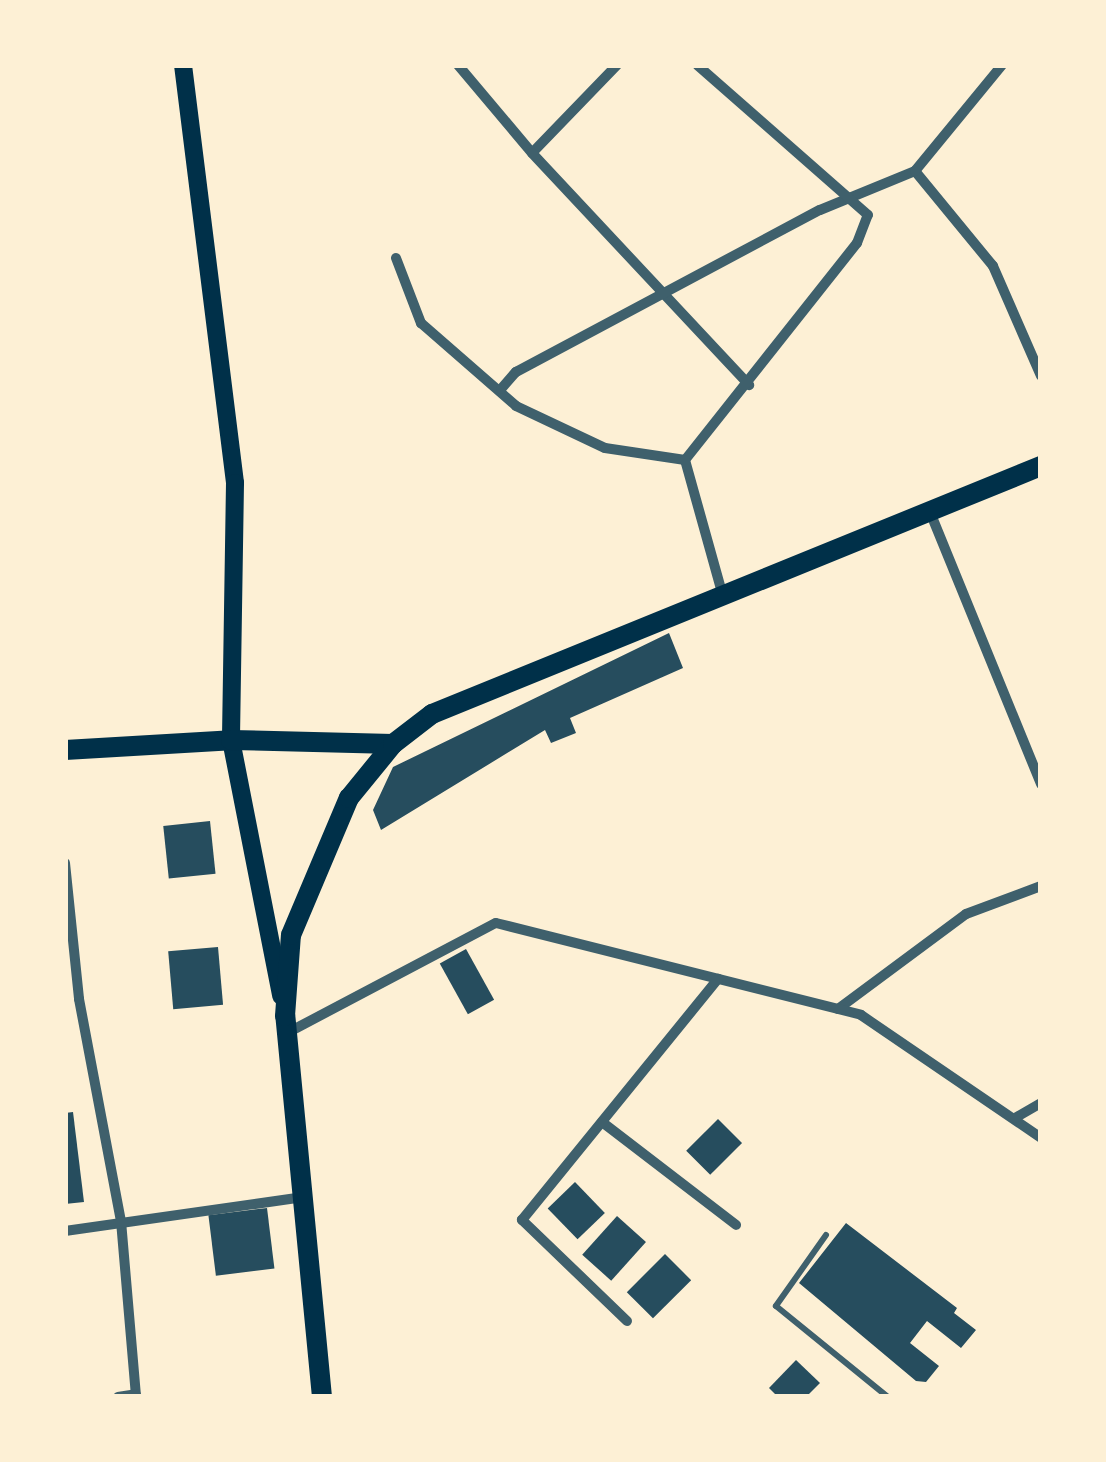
<!DOCTYPE html>
<style>
body{margin:0}
#map{position:relative;width:1106px;height:1462px;overflow:hidden;background:#fdf0d5;font-family:"Alegreya Sans",sans-serif}
div>[style]{position:absolute}
[style*='--x']{left:calc(var(--x)*1px);top:calc(var(--y)*1px);width:calc(var(--w)*1px);rotate:calc(var(--a)*1deg)}
.building>*{inset:0;background:#264d5e;transform-origin:0 0}
.service>*{height:6px;margin:-3px;padding:0 3px;transform-origin:3px;border-radius:3px;background:#3f606c}
.minor>*{height:10px;margin:-5px;padding:0 5px;transform-origin:5px;border-radius:5px;background:#3f606c}
.secondary>*{height:18px;margin:-9px;padding:0 9px;transform-origin:9px;border-radius:9px;background:#003049}
.primary>*{height:20px;margin:-10px;padding:0 10px;transform-origin:10px;border-radius:10px;background:#003049}
span{translate:-50% -50%;white-space:nowrap;text-align:center;line-height:1.15;-webkit-text-stroke:8px #fdf0d5;paint-order:stroke}
.frame{position:absolute;inset:0;border:68px solid #fdf0d5;pointer-events:none}
</style>
<div id="map">
<div class="building">
<div style="clip-path:polygon(669px 633px,683px 668px,570px 718px,576px 733px,551px 743px,545px 730px,381px 830px,373px 810px,393px 767px)"></div>
<div style="left:210px;top:821px;width:53px;height:47px;rotate:84deg"></div>
<div style="left:218px;top:947px;width:58px;height:50px;rotate:85deg"></div>
<div style="left:466px;top:949px;width:58px;height:30px;rotate:61deg"></div>
<div style="clip-path:polygon(73px 1112px,84px 1202px,65px 1204px,65px 1113px)"></div>
<div style="left:718px;top:1119px;width:34px;height:45px;rotate:45deg"></div>
<div style="left:575px;top:1182px;width:43px;height:38px;rotate:46deg"></div>
<div style="left:267px;top:1208px;width:61px;height:59px;rotate:83deg"></div>
<div style="left:617px;top:1216px;width:39px;height:52px;rotate:42deg"></div>
<div style="clip-path:polygon(846px 1223px,957px 1308px,954px 1313px,976px 1330px,961px 1348px,927px 1321px,910px 1343px,939px 1366px,926px 1382px,916px 1381px,799px 1283px)"></div>
<div style="left:665px;top:1254px;width:37px;height:54px;rotate:45deg"></div>
<div style="clip-path:polygon(796px 1360px,820px 1383px,806px 1397px,778px 1397px,769px 1388px)"></div>
</div>
<div class="service">
<div style="--x:826;--y:1235;--w:87;--a:125.2"></div>
<div style="--x:776;--y:1306;--w:144;--a:39.1"></div>
</div>
<div class="minor">
<div style="--x:458;--y:65;--w:115;--a:49.9"></div>
<div style="--x:617;--y:65;--w:122;--a:134"></div>
<div style="--x:532;--y:153;--w:318;--a:46.9"></div>
<div style="--x:915;--y:171;--w:123;--a:50.6"></div>
<div style="--x:993;--y:266;--w:120;--a:66.4"></div>
<div style="--x:396;--y:258;--w:70;--a:69"></div>
<div style="--x:421;--y:323;--w:126;--a:41.1"></div>
<div style="--x:516;--y:406;--w:98;--a:25.3"></div>
<div style="--x:605;--y:448;--w:81;--a:8.5"></div>
<div style="--x:501;--y:389;--w:23;--a:-49"></div>
<div style="--x:516;--y:372;--w:344;--a:-28.1"></div>
<div style="--x:820;--y:210;--w:103;--a:-22.3"></div>
<div style="--x:915;--y:171;--w:137;--a:-50.6"></div>
<div style="--x:685;--y:460;--w:277;--a:-51.6"></div>
<div style="--x:857;--y:243;--w:30;--a:-69"></div>
<div style="--x:868;--y:215;--w:227;--a:-138.7"></div>
<div style="--x:685;--y:460;--w:141;--a:74.4"></div>
<div style="--x:930;--y:512;--w:294;--a:67.8"></div>
<div style="--x:65;--y:863;--w:137;--a:84.1"></div>
<div style="--x:79;--y:999;--w:226;--a:79.3"></div>
<div style="--x:121;--y:1221;--w:177;--a:85.1"></div>
<div style="--x:838;--y:1009;--w:159;--a:-36.6"></div>
<div style="--x:966;--y:914;--w:80;--a:-20.5"></div>
<div style="--x:287;--y:1033;--w:236;--a:-27.8"></div>
<div style="--x:496;--y:923;--w:376;--a:14.1"></div>
<div style="--x:861;--y:1015;--w:218;--a:34.3"></div>
<div style="--x:1015;--y:1118;--w:30;--a:-30"></div>
<div style="--x:602;--y:1122;--w:169;--a:37.5"></div>
<div style="--x:65;--y:1231;--w:241;--a:-8.1"></div>
<div style="--x:627;--y:1321;--w:146;--a:-136.1"></div>
<div style="--x:522;--y:1220;--w:311;--a:-50.9"></div>
<div style="--x:118;--y:1397;--w:18;--a:-9"></div>
</div>
<div class="secondary">
<div style="--x:183;--y:65;--w:421;--a:82.9"></div>
<div style="--x:235;--y:483;--w:257;--a:90.9"></div>
<div style="--x:231;--y:740;--w:261;--a:78.9"></div>
</div>
<div class="primary">
<div style="--x:65;--y:750;--w:166;--a:-3.4"></div>
<div style="--x:231;--y:740;--w:162;--a:1.4"></div>
<div style="--x:322;--y:1397;--w:383;--a:-95.5"></div>
<div style="--x:285;--y:1016;--w:81;--a:-85.8"></div>
<div style="--x:291;--y:935;--w:149;--a:-67.1"></div>
<div style="--x:349;--y:798;--w:70;--a:-50.8"></div>
<div style="--x:393;--y:744;--w:49;--a:-37.6"></div>
<div style="--x:432;--y:714;--w:658;--a:-22.16"></div>
</div>
<div class="frame"></div>
</div>
